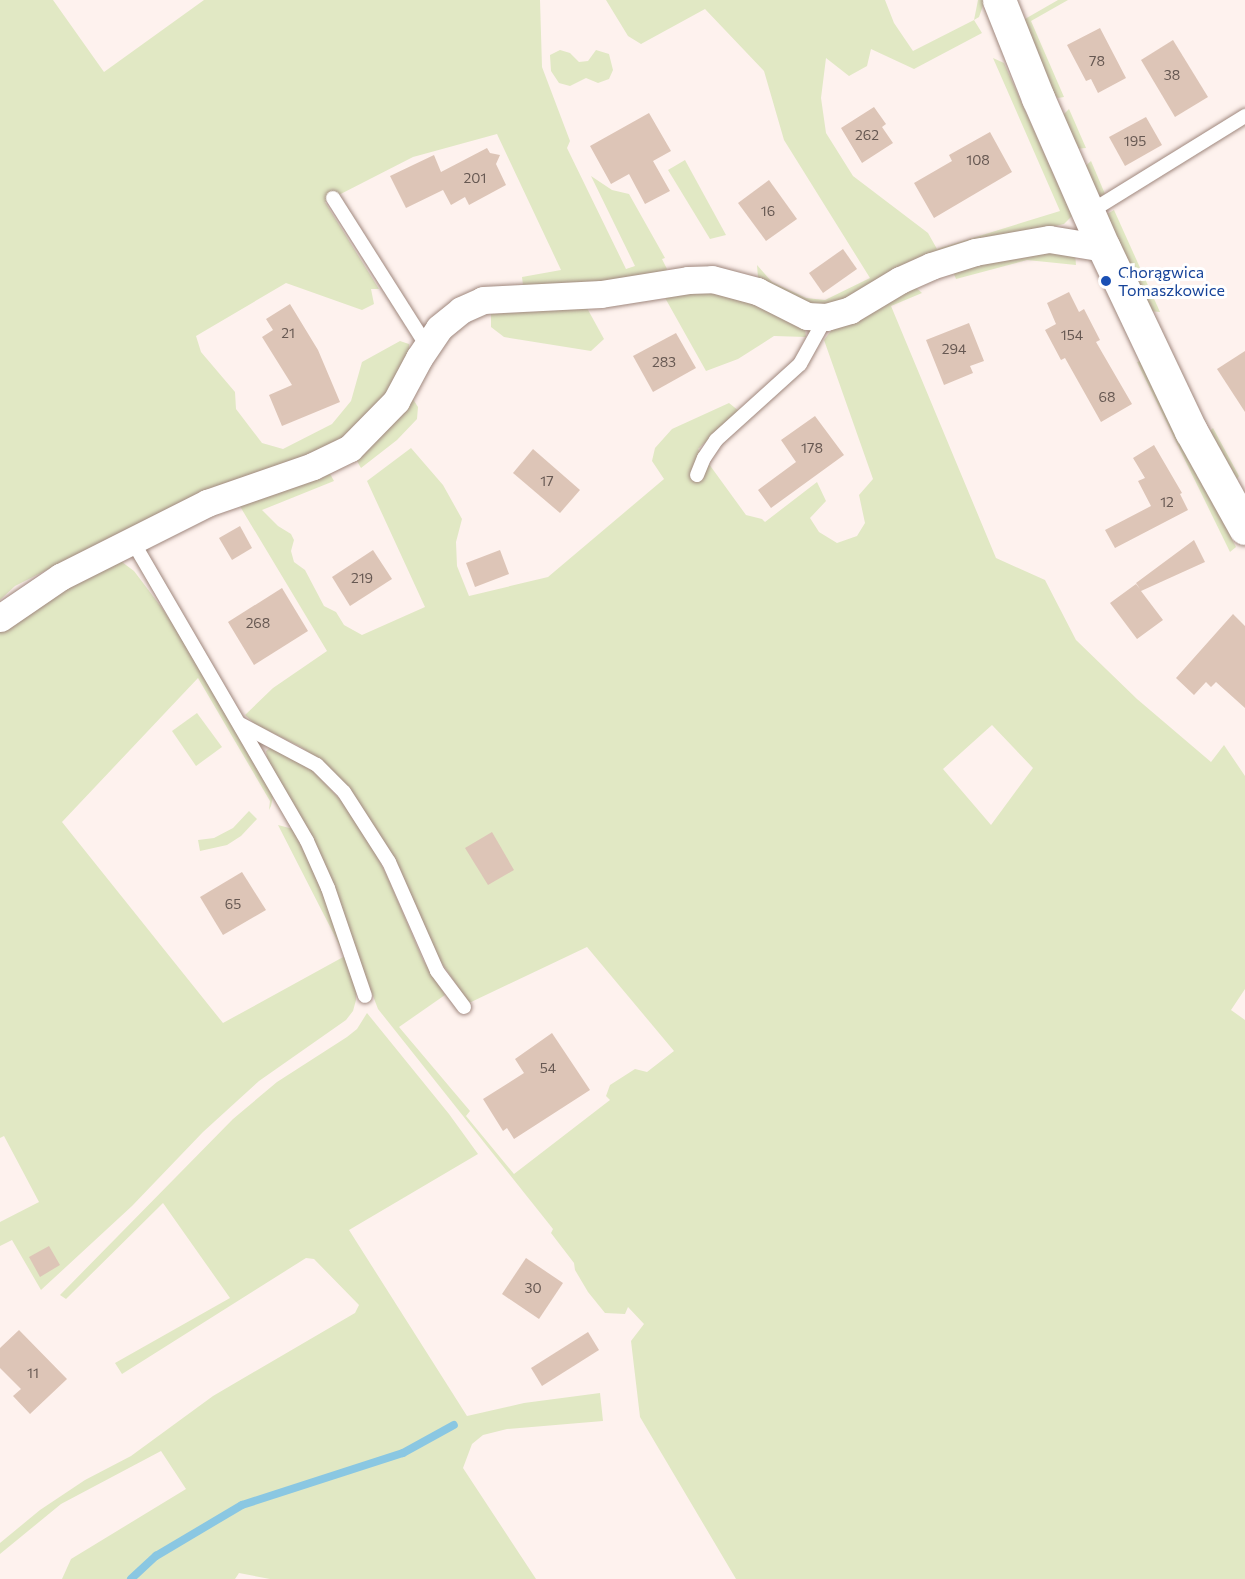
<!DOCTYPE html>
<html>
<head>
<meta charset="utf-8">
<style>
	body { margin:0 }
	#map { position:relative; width:1245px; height:1579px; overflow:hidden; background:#fef2ee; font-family:Commissioner,sans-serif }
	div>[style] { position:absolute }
	.green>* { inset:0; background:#e1e8c4 }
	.stream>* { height:8px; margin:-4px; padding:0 4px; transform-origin:4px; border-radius:4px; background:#8ac7e2 }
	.building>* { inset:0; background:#ddc5b7 }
	.roads { filter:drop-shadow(0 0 2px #9f877d) drop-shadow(0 0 2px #9f877d) }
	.service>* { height:14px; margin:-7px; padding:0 7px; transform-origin:7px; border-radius:7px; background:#fff }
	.minor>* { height:27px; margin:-13.5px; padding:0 13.5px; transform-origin:13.5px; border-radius:13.5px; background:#fff }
	.tertiary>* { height:33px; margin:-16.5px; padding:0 16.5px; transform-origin:16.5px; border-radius:16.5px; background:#fff }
	.dots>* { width:16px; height:16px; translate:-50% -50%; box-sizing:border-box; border:3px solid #fff; border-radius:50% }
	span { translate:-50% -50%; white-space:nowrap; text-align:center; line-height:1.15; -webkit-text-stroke:6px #fff; paint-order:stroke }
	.number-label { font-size:14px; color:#665852 }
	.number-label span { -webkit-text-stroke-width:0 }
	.transit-label { font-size:16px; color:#164399 }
	.left { translate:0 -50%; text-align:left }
</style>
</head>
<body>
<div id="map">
	<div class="green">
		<i style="clip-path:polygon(0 0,53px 0,104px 72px,204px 0,540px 0,542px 67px,570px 141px,567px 148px,626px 269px,635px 266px,591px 176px,612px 190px,629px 194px,665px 258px,662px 259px,667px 269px,664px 274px,605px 285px,523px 285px,522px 277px,561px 270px,497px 134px,413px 157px,325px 202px,379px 289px,371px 289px,374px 304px,362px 310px,286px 283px,196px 336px,201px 352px,235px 392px,236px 409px,262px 443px,283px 449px,332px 424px,351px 401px,362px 362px,400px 341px,409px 344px,410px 355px,372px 416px,348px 438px,124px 531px,15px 586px,0 600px)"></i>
		<i style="clip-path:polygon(606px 0,885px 0,894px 23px,913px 51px,974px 20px,978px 0,985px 0,979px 17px,974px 20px,982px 33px,914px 69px,871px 49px,867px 66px,849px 76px,826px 58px,821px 98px,826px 133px,853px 176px,928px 233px,937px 249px,1060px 211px,993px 58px,1004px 63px,1072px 216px,1064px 224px,992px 241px,828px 307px,806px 305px,758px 278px,757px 265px,772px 282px,806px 298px,825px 300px,870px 278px,784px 140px,764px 71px,705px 9px,641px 44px,628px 36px)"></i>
		<i style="clip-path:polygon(1058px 0,1068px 0,1031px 21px,1064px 97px,1058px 98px,1046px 88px,1018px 23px)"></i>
		<i style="clip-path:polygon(560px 50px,570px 53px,579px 62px,588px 61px,596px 50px,609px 54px,613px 70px,609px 79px,598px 83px,586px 78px,570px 86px,559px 83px,551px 71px,550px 55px)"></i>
		<i style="clip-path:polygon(1069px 109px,1086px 148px,1075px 149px,1063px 115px)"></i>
		<i style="clip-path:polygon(685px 160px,726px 235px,710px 239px,668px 170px)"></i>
		<i style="clip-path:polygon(1091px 161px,1105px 194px,1094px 199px,1081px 170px)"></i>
		<i style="clip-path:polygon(1114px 210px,1160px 312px,1148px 311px,1107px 214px)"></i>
		<i style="clip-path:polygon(1039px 249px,1075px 253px,1076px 265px,1027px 260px,956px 279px,951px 267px)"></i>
		<i style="clip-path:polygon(evenodd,913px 285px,922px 293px,891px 306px,996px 558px,1045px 580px,1076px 640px,1137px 699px,1211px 762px,1224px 745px,1245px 776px,1245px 989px,1231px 1010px,1245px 1020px,1245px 1579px,736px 1579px,640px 1417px,631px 1341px,644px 1324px,628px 1307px,625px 1314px,605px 1313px,588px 1292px,575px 1270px,574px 1263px,551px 1233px,553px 1229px,378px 1009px,316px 847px,267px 758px,266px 751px,271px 747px,313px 771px,349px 809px,371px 845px,387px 876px,423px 960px,445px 995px,399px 1027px,470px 1111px,466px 1116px,514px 1174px,610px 1100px,606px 1096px,610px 1085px,635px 1069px,647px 1072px,674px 1051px,587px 947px,469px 1003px,437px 956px,400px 869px,352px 793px,324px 763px,301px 747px,255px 724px,245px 715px,273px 688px,327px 651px,238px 503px,329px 472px,334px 481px,262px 510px,278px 526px,291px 534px,294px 540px,291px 551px,294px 562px,305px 570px,324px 606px,336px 612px,344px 625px,362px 635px,425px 607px,367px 481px,411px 448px,443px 485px,462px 519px,456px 542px,457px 566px,469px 596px,548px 577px,664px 479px,652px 461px,655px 448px,672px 429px,729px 403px,739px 411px,698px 449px,746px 515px,762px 519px,765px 522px,817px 482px,826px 501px,810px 518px,819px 532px,837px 543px,857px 536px,865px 523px,859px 495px,873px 479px,824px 340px,834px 327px,913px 285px,992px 725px,1033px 768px,991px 825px,943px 769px,992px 725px)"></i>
		<i style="clip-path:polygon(704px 287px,804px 321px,806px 337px,774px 336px,738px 359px,706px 371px,664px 296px)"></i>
		<i style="clip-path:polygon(587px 308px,604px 339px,591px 351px,504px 337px,491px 327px,491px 314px)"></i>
		<i style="clip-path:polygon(1141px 361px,1236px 547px,1230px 552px,1137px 362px)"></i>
		<i style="clip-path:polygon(411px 396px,418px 407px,417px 419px,397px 440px,361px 468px,357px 461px,388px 429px)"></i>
		<i style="clip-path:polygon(1213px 428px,1239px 476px,1233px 485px,1206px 435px)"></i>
		<i style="clip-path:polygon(122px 562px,134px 571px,162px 608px,205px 673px,270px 788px,273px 797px,271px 806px,269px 810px,270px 801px,198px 678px,62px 822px,223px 1023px,345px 956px,278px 825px,293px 829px,324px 893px,356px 987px,356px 1000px,353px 1011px,346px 1020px,259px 1081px,203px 1132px,132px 1206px,41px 1290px,12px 1240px,0 1246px,0 1222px,39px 1202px,4px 1136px,0 1138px,0 628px,111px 563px)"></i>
		<i style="clip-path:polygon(197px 713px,222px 747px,196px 766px,172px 731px)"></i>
		<i style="clip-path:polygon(249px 811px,257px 819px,241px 836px,227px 845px,200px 851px,198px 840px,214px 838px,233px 828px)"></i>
		<i style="clip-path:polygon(367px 1013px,449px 1114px,478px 1154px,349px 1230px,467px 1416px,524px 1403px,600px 1393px,603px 1421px,507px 1429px,483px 1435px,472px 1444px,463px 1468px,536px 1579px,270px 1579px,239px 1573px,235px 1579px,62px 1579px,71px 1559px,186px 1489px,161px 1451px,61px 1504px,0 1554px,0 1543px,40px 1510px,85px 1480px,131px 1456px,213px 1396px,355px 1313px,359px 1305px,314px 1259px,306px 1258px,122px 1374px,115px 1363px,230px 1298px,163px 1203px,66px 1299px,60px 1295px,233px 1119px,277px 1082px,347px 1037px,357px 1029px)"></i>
	</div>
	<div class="stream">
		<i style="left:131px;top:1579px;width:34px;rotate:-43deg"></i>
		<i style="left:156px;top:1556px;width:100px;rotate:-30.7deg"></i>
		<i style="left:242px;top:1505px;width:169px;rotate:-17.9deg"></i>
		<i style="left:403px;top:1453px;width:58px;rotate:-28.8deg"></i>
	</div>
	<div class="building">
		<i style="clip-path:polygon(1100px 28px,1126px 78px,1098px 93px,1091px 79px,1086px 81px,1067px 45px)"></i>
		<i style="clip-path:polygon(1173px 40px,1208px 97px,1175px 117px,1141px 60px)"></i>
		<i style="clip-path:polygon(874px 107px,886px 124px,882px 127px,893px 143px,862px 163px,841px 128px)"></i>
		<i style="clip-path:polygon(649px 113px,671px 151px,653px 161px,670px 191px,645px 204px,629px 174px,611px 184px,590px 146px)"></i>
		<i style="clip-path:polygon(1146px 117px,1162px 145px,1125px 166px,1109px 137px)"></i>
		<i style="clip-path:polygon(990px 132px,1012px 172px,934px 218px,914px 183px,952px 161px,949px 155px)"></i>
		<i style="clip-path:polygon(487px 148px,490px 153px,500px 155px,496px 164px,506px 185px,469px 205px,465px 197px,451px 205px,443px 190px,406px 208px,390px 176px,434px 155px,441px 172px)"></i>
		<i style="clip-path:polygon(769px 180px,797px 219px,766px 241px,738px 203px)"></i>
		<i style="clip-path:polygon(843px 249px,857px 269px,823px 293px,809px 273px)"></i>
		<i style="clip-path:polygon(1069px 292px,1079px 312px,1084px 309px,1100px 340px,1096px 342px,1132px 404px,1101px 422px,1065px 358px,1061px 360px,1045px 330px,1056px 324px,1047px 303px)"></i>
		<i style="clip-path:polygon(290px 304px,318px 350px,340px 402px,282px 426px,269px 395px,292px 385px,262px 337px,273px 330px,266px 319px)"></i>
		<i style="clip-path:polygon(969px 323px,984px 361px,970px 366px,973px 373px,944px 385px,926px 340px)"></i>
		<i style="clip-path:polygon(676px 333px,696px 368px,653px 392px,633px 356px)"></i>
		<i style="clip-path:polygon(1245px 351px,1245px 412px,1217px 369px)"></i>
		<i style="clip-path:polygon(815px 416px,844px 455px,771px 508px,758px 490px,796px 462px,781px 440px)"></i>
		<i style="clip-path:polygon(1154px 445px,1182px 493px,1180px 494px,1188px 510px,1115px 548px,1105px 530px,1151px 506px,1138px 481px,1145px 478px,1133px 458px)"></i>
		<i style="clip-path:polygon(533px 449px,580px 490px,560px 513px,513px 473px)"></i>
		<i style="clip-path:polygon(240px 526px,252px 548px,232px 560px,219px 538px)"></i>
		<i style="clip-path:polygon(1194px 540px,1205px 562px,1141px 591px,1163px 620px,1137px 639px,1110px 603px,1136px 584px,1140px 589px,1136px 583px)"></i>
		<i style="clip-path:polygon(373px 550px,392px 579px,350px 606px,332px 577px)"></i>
		<i style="clip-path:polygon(500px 550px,509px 574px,475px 587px,466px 563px)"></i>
		<i style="clip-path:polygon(282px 588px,308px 631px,254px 665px,228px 622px)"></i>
		<i style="clip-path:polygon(1233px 614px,1245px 626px,1245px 708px,1216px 682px,1211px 687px,1206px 682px,1194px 695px,1176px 678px)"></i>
		<i style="clip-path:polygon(492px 832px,514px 870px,488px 885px,465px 848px)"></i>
		<i style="clip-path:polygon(242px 872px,266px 910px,223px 935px,200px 897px)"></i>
		<i style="clip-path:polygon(552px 1033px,590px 1090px,514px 1139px,507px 1128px,503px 1131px,483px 1099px,524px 1073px,515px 1059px)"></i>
		<i style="clip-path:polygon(49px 1246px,60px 1265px,40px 1277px,29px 1257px)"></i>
		<i style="clip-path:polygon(526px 1258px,563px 1283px,539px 1319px,502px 1294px)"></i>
		<i style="clip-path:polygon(19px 1330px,67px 1379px,30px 1414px,13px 1396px,21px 1389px,0 1368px,0 1348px)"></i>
		<i style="clip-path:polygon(588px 1332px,599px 1350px,542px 1386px,531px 1368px)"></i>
	</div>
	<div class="roads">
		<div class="service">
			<i style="left:333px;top:198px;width:175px;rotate:57.6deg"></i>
			<i style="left:1088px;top:213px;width:185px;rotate:-31.7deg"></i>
			<i style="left:697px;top:475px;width:18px;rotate:-68deg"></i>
			<i style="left:704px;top:458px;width:22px;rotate:-56deg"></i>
			<i style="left:716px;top:440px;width:113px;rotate:-42.1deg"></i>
			<i style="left:800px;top:364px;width:54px;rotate:-61deg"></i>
			<i style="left:133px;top:542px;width:346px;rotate:59.8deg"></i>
			<i style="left:307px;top:841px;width:51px;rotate:65.9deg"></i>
			<i style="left:328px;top:888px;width:114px;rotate:71.1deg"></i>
			<i style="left:240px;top:724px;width:87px;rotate:28deg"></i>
			<i style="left:317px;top:765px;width:38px;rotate:45deg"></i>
			<i style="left:344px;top:792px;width:83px;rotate:57.3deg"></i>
			<i style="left:389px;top:862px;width:119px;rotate:66.2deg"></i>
			<i style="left:437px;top:971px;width:45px;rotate:53.1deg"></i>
		</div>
		<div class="minor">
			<i style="left:0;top:618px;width:73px;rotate:-34.3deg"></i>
			<i style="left:60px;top:577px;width:165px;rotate:-26.7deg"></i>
			<i style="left:207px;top:503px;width:112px;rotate:-19.2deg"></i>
			<i style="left:313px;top:466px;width:41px;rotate:-25.9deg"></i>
			<i style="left:350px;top:448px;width:66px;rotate:-45.6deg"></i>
			<i style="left:396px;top:401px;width:49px;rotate:-61.9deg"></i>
			<i style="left:419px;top:358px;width:36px;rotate:-56deg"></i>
			<i style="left:439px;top:328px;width:28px;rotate:-39deg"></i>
			<i style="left:461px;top:310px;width:24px;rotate:-24deg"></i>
			<i style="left:483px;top:300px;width:118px;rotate:-2.9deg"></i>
			<i style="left:601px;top:294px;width:88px;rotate:-9.1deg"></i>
			<i style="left:688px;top:280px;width:24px;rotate:-2deg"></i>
			<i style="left:712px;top:279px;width:47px;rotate:14.9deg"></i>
			<i style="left:757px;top:291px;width:56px;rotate:26.6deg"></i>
			<i style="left:807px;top:316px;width:19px;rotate:3deg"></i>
			<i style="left:826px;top:317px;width:25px;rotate:-16deg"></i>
			<i style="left:850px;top:310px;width:58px;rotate:-31deg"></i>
			<i style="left:900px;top:280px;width:34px;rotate:-24deg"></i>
			<i style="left:931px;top:266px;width:46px;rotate:-17.7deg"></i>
			<i style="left:975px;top:252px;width:75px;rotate:-10deg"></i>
			<i style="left:1049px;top:239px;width:56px;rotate:9.3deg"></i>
		</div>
		<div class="tertiary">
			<i style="left:999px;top:0;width:105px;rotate:68.3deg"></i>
			<i style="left:1038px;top:98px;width:164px;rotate:66.3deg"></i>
			<i style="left:1104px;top:248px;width:203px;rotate:64.6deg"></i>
			<i style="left:1191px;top:431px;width:111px;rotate:60.9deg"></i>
		</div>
	</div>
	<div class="dots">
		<i style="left:1106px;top:281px;background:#1a4fb4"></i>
	</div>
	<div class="number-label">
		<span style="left:1097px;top:61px">78</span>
		<span style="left:1172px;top:75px">38</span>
		<span style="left:867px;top:135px">262</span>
		<span style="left:1135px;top:141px">195</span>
		<span style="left:978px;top:160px">108</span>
		<span style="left:475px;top:178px">201</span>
		<span style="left:768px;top:211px">16</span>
		<span style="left:288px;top:333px">21</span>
		<span style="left:1072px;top:335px">154</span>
		<span style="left:954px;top:349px">294</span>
		<span style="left:664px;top:362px">283</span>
		<span style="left:1107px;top:397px">68</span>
		<span style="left:812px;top:448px">178</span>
		<span style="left:547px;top:481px">17</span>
		<span style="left:1167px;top:502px">12</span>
		<span style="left:362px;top:578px">219</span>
		<span style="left:258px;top:623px">268</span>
		<span style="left:233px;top:904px">65</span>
		<span style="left:548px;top:1068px">54</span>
		<span style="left:533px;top:1288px">30</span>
		<span style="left:33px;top:1373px">11</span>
	</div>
	<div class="transit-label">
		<span class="left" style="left:1118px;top:281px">Chorągwica<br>Tomaszkowice</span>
	</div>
</div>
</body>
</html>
